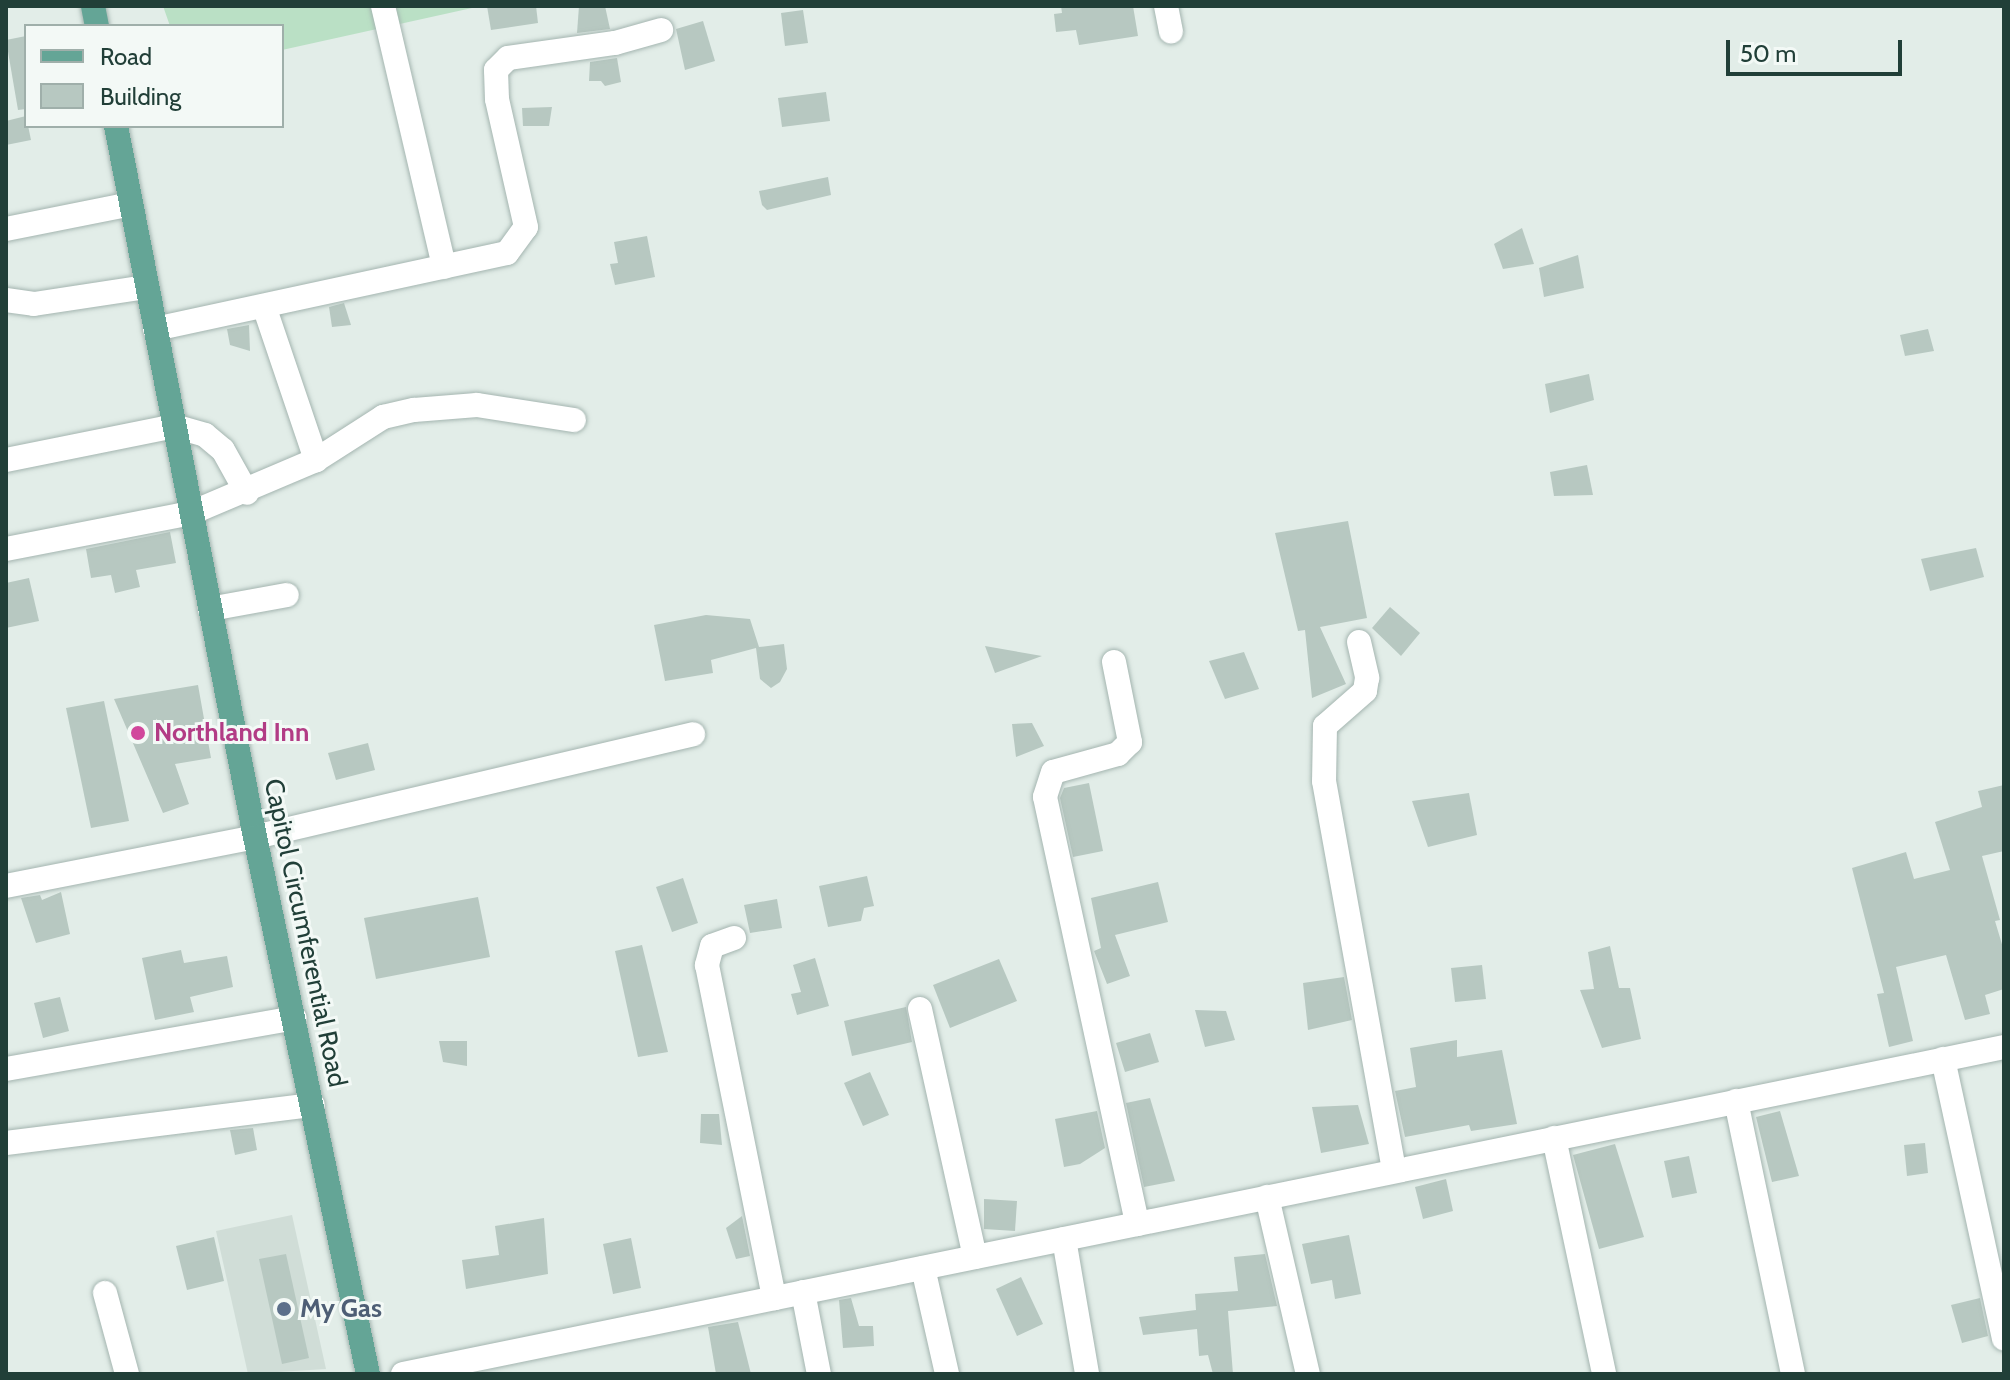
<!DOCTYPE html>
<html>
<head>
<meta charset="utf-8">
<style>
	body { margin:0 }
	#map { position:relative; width:2010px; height:1380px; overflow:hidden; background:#e2ede8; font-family:Cabin,sans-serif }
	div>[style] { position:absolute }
	.built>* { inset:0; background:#d0ddd7 }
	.green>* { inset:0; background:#bae0c5 }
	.building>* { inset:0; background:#b7c8c1 }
	.roads { filter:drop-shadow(0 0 2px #a4b5b0) drop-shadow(0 0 2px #a4b5b0) }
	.minor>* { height:24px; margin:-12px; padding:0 12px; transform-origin:12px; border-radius:12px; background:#fff }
	.major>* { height:24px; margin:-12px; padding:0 12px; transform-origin:12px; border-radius:12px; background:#64a596 }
	.dots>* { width:22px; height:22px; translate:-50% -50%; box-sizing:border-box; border:4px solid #f3f9f6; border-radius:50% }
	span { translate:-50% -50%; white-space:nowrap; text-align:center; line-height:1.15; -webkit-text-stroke:6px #f3f9f6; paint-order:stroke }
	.hotel-label { font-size:26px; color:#b23c85; font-weight:700 }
	.left { translate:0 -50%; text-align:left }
	.street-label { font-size:26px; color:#213f38 }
	.service-label { font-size:26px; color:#4e5e75; font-weight:700 }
	.frame { position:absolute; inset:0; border:8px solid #213f38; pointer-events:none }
	.legend { position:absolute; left:24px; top:24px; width:260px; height:104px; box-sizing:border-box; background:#f3f9f6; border:2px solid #9fafaa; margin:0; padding:10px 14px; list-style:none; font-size:24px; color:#213f38 }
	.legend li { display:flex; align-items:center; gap:16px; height:40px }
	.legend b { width:40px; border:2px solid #9fafaa }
	.scale { position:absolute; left:1726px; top:40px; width:176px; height:36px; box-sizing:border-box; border:4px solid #213f38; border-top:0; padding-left:10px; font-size:24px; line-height:28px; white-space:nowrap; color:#213f38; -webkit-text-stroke:6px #f3f9f6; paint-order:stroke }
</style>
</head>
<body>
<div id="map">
	<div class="built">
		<i style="clip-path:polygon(292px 1215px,326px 1369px,248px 1374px,216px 1231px)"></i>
	</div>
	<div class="green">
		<i style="clip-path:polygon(163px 6px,481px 6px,282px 50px,282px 26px,170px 26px)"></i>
	</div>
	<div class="building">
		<i style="clip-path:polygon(487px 6px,536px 6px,538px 23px,491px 30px)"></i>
		<i style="clip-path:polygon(579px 6px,605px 6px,610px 29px,577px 33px)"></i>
		<i style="clip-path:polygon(1061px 6px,1133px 6px,1138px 36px,1079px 45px,1076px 30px,1056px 32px,1054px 14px,1062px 13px)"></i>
		<i style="clip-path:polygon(803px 10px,808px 43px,785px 46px,781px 13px)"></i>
		<i style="clip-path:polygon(703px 21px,715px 61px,685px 70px,676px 29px)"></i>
		<i style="clip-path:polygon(26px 36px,26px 109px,18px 110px,6px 40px)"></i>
		<i style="clip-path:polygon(617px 58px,621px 82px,605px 86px,601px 81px,589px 81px,590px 62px)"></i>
		<i style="clip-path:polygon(826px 92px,830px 121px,782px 127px,778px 98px)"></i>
		<i style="clip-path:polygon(552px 107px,549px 126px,523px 126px,522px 108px)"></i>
		<i style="clip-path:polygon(26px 116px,31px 140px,6px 145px,6px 121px)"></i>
		<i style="clip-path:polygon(828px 177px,831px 195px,767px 210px,762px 205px,759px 191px)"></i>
		<i style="clip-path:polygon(1522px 228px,1534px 264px,1503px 269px,1494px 244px)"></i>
		<i style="clip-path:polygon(647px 236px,655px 277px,615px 285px,610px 264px,618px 263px,614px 242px)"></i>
		<i style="clip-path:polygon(1578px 255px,1584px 288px,1544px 297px,1539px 268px)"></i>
		<i style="clip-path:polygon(344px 303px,351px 325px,332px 327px,329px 307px)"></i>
		<i style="clip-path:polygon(249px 325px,250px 351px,230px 345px,227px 329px)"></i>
		<i style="clip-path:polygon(1928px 329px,1934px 351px,1905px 356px,1900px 335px)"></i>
		<i style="clip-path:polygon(1589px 374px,1594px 400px,1550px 413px,1545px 384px)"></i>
		<i style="clip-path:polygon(1587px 465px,1593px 495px,1554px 496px,1550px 472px)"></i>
		<i style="clip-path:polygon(1348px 521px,1367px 618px,1320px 627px,1346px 684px,1312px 698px,1305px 630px,1298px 631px,1275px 533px)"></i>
		<i style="clip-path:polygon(170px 532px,176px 563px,136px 570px,140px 587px,115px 593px,111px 575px,91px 578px,86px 549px)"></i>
		<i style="clip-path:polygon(1976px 548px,1984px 577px,1930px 591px,1921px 559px)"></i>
		<i style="clip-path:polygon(29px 578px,39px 621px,6px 628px,6px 583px)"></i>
		<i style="clip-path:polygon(1390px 607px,1420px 633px,1401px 656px,1372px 628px)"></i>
		<i style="clip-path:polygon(706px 615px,750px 619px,759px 647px,784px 644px,787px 669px,780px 682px,771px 688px,760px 679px,756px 648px,711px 660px,713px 673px,665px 681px,654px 625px)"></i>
		<i style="clip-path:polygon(985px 646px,1042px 656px,995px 673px)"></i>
		<i style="clip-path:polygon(1244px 652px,1259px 689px,1225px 699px,1209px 661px)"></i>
		<i style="clip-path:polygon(198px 685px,211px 758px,175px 764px,189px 804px,163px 813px,114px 699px)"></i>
		<i style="clip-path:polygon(104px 701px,129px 821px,91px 828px,66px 708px)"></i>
		<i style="clip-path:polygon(1032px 723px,1044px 746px,1016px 757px,1012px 724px)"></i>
		<i style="clip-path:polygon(368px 743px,375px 770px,336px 780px,328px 753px)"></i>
		<i style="clip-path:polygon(1089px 783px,1103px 851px,1073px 857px,1060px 798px,1064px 788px)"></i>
		<i style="clip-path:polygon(2004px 785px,2004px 851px,1982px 856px,2000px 920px,1995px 921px,2004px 951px,2004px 989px,1985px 995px,1990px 1014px,1965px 1020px,1946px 955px,1896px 967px,1913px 1041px,1889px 1047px,1877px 994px,1884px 993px,1852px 868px,1906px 852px,1914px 879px,1950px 870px,1935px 822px,1982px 807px,1978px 791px)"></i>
		<i style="clip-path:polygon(1469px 793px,1477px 835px,1428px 847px,1412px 801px)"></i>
		<i style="clip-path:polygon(867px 876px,874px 906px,864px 908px,861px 921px,828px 927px,819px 886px)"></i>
		<i style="clip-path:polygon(683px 878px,698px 923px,672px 932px,656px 887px)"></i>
		<i style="clip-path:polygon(1158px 882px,1168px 922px,1115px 935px,1130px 976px,1107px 984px,1094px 951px,1101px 948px,1091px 898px)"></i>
		<i style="clip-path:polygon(61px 892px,70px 934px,36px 943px,21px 898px,40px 895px,42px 900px)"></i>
		<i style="clip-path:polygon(478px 897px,490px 957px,376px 979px,364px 918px)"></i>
		<i style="clip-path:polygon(777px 899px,782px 928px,750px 933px,744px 905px)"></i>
		<i style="clip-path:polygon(642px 945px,668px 1052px,638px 1057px,615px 951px)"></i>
		<i style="clip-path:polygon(1610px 946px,1619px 988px,1630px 988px,1641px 1039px,1602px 1048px,1580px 990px,1594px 989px,1588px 952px)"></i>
		<i style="clip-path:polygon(181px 950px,184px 963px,227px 956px,233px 987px,190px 997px,194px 1012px,155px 1020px,142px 958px)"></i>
		<i style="clip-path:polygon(815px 958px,829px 1006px,797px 1015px,791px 994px,801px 992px,793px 965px)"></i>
		<i style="clip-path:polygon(999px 959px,1017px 1001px,950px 1028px,933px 985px)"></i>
		<i style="clip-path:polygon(1482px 965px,1486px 999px,1455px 1002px,1451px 968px)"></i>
		<i style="clip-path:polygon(1344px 977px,1352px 1020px,1308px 1030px,1303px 983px)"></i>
		<i style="clip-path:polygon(60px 997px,69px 1031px,43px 1038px,34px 1003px)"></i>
		<i style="clip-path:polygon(906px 1007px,912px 1042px,852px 1056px,844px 1021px)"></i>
		<i style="clip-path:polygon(1195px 1010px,1226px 1011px,1235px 1040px,1205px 1047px)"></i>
		<i style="clip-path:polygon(1150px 1033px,1159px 1062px,1125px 1072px,1116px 1043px)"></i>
		<i style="clip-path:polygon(1457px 1040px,1457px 1057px,1502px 1050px,1517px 1124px,1471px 1131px,1469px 1125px,1405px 1137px,1395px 1091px,1416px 1087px,1410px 1048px)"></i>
		<i style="clip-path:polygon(439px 1041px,467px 1041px,467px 1066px,443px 1062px)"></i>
		<i style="clip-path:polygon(870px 1072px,889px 1115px,863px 1126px,844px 1083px)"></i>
		<i style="clip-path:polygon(1150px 1098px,1175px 1181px,1144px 1187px,1126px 1103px)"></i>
		<i style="clip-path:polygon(1358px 1105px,1369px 1144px,1321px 1153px,1312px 1107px)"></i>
		<i style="clip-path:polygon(1097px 1111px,1105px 1148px,1080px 1164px,1064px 1167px,1055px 1119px)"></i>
		<i style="clip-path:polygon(1780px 1111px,1799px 1176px,1772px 1182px,1756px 1117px)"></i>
		<i style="clip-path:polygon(701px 1114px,719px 1114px,722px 1145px,700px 1143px)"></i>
		<i style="clip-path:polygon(253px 1128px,257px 1150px,235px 1155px,230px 1130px)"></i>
		<i style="clip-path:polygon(1925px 1143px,1928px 1173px,1907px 1176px,1904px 1145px)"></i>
		<i style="clip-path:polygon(1615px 1144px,1644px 1237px,1599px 1249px,1573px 1155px)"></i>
		<i style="clip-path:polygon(1689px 1156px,1697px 1193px,1672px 1198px,1664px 1161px)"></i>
		<i style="clip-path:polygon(1446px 1179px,1453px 1211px,1423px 1219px,1415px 1187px)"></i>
		<i style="clip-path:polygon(984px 1199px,1017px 1201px,1015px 1231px,984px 1229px)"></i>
		<i style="clip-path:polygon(742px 1216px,750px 1256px,736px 1259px,726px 1228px)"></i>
		<i style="clip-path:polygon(544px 1218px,548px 1274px,466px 1289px,462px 1260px,499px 1255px,495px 1226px)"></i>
		<i style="clip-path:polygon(1349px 1235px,1361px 1294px,1335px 1299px,1332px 1280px,1311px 1284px,1302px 1244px)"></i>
		<i style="clip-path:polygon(214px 1237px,224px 1281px,187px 1290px,176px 1246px)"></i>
		<i style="clip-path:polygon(631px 1238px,641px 1288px,613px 1294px,603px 1244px)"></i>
		<i style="clip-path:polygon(286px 1254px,309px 1358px,282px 1364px,259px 1259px)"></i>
		<i style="clip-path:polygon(1265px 1254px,1277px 1306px,1228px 1311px,1233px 1374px,1213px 1374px,1208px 1355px,1199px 1356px,1197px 1329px,1143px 1335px,1139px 1317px,1196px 1310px,1195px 1294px,1238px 1291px,1234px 1257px)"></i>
		<i style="clip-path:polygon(1021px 1277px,1043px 1324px,1017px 1336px,996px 1289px)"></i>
		<i style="clip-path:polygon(851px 1298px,859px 1326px,873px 1326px,874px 1346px,843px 1348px,839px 1300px)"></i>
		<i style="clip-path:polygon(1980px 1298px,1988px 1336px,1962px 1343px,1951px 1305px)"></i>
		<i style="clip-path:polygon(738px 1322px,751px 1374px,716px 1374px,708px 1327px)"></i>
	</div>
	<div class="roads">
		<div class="minor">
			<i style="left:383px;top:6px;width:268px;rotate:76.8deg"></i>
			<i style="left:1166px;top:6px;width:26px;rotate:79deg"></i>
			<i style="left:6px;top:229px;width:127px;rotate:-11.3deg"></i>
			<i style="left:6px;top:300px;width:28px;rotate:8deg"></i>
			<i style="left:34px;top:304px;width:114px;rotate:-8.6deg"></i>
			<i style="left:264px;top:306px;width:163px;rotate:71.3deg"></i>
			<i style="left:316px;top:460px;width:80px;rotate:-32.7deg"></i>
			<i style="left:383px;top:417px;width:32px;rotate:-13deg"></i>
			<i style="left:414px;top:410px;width:63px;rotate:-4.5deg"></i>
			<i style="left:477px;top:405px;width:98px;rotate:8.8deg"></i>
			<i style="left:155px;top:329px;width:360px;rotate:-12.2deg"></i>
			<i style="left:507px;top:253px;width:32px;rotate:-54deg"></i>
			<i style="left:526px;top:227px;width:131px;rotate:-102.8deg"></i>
			<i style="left:497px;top:99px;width:29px;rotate:-92deg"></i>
			<i style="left:496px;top:70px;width:17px;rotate:-45deg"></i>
			<i style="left:508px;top:58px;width:108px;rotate:-8deg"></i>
			<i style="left:615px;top:43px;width:48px;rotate:-15.8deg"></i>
			<i style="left:6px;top:460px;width:171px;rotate:-11.4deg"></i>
			<i style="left:174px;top:426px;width:32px;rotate:16deg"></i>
			<i style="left:205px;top:435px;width:23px;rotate:40deg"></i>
			<i style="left:223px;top:450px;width:49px;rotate:60.8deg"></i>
			<i style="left:6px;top:549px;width:188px;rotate:-11deg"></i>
			<i style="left:191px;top:513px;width:136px;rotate:-23deg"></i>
			<i style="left:210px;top:609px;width:78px;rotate:-10.3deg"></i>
			<i style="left:1359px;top:642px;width:37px;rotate:77deg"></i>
			<i style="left:1367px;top:678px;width:13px;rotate:99deg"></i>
			<i style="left:1365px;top:691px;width:53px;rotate:138.8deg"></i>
			<i style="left:1325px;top:726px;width:55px;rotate:91deg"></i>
			<i style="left:1324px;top:781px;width:396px;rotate:79.8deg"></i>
			<i style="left:1114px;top:662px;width:82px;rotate:78.7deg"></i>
			<i style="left:1130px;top:742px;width:17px;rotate:135deg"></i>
			<i style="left:1118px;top:754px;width:67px;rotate:164.5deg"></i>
			<i style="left:1053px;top:772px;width:26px;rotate:108deg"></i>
			<i style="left:1045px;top:797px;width:437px;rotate:77.8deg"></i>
			<i style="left:6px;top:886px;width:254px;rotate:-11.1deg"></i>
			<i style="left:255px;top:837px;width:450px;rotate:-13.2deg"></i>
			<i style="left:734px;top:938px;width:23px;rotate:160deg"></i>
			<i style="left:712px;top:946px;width:20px;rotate:105deg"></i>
			<i style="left:707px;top:965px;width:340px;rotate:78.6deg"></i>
			<i style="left:920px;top:1009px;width:254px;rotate:77.5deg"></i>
			<i style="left:1943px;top:1059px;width:286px;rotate:77.7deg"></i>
			<i style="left:6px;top:1069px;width:293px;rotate:-10deg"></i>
			<i style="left:1736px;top:1101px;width:279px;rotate:78.2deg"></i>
			<i style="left:1554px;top:1138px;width:241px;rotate:78deg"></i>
			<i style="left:6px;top:1143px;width:309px;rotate:-7.1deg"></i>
			<i style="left:1267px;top:1197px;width:182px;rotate:77deg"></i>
			<i style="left:1064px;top:1239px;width:137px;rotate:80.3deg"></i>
			<i style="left:923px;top:1268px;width:109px;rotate:77.2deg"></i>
			<i style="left:803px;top:1292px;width:84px;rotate:79deg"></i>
			<i style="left:105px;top:1293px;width:84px;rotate:74.8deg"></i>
			<i style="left:403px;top:1374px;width:1634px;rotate:-11.54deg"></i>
		</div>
		<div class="major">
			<i style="left:93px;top:6px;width:20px;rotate:79deg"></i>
			<i style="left:116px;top:126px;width:724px;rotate:78.94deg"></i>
			<i style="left:255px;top:837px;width:549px;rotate:78.12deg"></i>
		</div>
	</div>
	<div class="dots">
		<i style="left:138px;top:733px;background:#d1479c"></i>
		<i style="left:284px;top:1309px;background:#5c6f8a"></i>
	</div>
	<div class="hotel-label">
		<span class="left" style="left:154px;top:733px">Northland Inn</span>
	</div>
	<div class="street-label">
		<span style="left:305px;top:933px;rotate:78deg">Capitol Circumferential Road</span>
	</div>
	<div class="service-label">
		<span class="left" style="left:300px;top:1309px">My Gas</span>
	</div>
	<div class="frame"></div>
	<ul class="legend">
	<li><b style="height:10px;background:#64a596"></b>Road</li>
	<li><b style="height:22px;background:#b7c8c1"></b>Building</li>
	</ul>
	<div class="scale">50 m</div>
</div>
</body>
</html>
